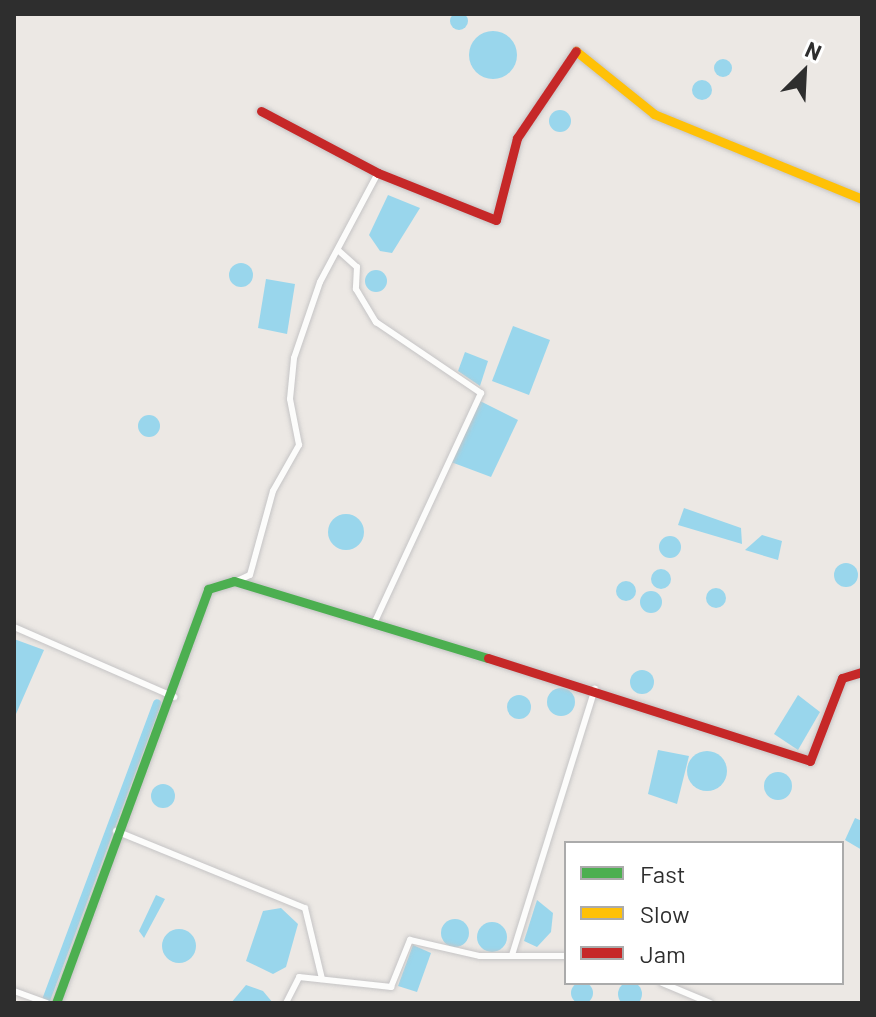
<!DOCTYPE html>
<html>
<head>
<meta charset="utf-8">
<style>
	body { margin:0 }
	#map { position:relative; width:876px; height:1017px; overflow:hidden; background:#ece8e4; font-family:Barlow,sans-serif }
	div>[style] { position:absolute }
	.water>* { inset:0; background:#99d6ec }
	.round { border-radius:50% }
	.canal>* { height:8px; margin:-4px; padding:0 4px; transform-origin:4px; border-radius:4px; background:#99d6ec }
	.roads { filter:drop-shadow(0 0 2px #c5c4c5) drop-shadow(0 0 2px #c5c4c5) }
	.street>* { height:6px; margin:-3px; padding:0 3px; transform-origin:3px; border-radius:3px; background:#fcfcfb }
	.fast>* { height:9px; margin:-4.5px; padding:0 4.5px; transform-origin:4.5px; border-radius:4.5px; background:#4caf50 }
	.slow>* { height:9px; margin:-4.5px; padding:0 4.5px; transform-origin:4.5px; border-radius:4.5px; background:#ffc107 }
	.jam>* { height:9px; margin:-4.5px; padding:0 4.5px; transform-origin:4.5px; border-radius:4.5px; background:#c62828 }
	span { translate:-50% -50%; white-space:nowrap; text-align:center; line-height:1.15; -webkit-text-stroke:6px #fff; paint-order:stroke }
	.frame { position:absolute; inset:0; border:16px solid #2e2e2e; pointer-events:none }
	.legend { position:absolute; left:564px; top:841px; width:280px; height:144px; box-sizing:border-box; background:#fff; border:2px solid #ababab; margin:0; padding:10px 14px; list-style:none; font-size:24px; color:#2e2e2e }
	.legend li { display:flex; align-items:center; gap:16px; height:40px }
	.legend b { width:40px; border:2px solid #ababab }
	.north { position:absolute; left:764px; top:32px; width:80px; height:80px; -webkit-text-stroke:6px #fff; paint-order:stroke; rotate:24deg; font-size:22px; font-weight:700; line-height:32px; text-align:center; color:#2e2e2e }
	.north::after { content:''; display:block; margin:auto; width:28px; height:36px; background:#2e2e2e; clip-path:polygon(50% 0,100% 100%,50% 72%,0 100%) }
</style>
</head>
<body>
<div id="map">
	<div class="water">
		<i class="round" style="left:450px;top:12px;width:18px;height:18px"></i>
		<i class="round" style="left:469px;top:31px;width:48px;height:48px"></i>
		<i class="round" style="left:714px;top:59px;width:18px;height:18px"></i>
		<i class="round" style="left:692px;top:80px;width:20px;height:20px"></i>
		<i class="round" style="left:549px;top:110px;width:22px;height:22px"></i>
		<i style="clip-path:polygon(388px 195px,420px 208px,392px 253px,380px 251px,369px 235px)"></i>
		<i class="round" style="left:229px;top:263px;width:24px;height:24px"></i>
		<i class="round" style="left:365px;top:270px;width:22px;height:22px"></i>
		<i style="clip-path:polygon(266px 279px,295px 284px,287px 334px,258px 328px)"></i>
		<i style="clip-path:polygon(513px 326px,550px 340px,529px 395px,492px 381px)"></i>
		<i style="clip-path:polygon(465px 352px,488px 361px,480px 386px,458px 371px)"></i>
		<i style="clip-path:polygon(480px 401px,518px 420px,491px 477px,451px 462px)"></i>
		<i class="round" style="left:138px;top:415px;width:22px;height:22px"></i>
		<i style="clip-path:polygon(684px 508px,741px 528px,742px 544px,678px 525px)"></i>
		<i class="round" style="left:328px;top:514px;width:36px;height:36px"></i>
		<i style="clip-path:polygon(762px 535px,782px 541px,778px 560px,745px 550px)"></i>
		<i class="round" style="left:659px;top:536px;width:22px;height:22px"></i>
		<i class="round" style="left:834px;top:563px;width:24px;height:24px"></i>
		<i class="round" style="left:651px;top:569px;width:20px;height:20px"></i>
		<i class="round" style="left:616px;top:581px;width:20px;height:20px"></i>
		<i class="round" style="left:706px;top:588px;width:20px;height:20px"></i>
		<i class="round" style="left:640px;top:591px;width:22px;height:22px"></i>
		<i style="clip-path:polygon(14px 639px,44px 650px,16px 714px,14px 713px)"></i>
		<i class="round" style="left:630px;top:670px;width:24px;height:24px"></i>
		<i class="round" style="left:547px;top:688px;width:28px;height:28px"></i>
		<i class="round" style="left:507px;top:695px;width:24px;height:24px"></i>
		<i style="clip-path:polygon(798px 695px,820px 712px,798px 750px,774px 734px)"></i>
		<i style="clip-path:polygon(658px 750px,689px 756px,677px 804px,648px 794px)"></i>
		<i class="round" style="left:687px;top:751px;width:40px;height:40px"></i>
		<i class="round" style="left:764px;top:772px;width:28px;height:28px"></i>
		<i class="round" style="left:151px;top:784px;width:24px;height:24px"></i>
		<i style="clip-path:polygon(855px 818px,862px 821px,862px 850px,845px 840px)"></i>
		<i style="clip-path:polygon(156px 895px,165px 899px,144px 938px,139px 931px)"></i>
		<i style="clip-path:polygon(537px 900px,553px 913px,551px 932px,537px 947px,524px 941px)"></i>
		<i style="clip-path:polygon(281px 908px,298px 924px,286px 967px,273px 974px,246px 961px,263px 911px)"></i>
		<i class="round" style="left:441px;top:919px;width:28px;height:28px"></i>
		<i class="round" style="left:477px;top:922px;width:30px;height:30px"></i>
		<i class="round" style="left:162px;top:929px;width:34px;height:34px"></i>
		<i style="clip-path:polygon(413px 945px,431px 953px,417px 992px,398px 986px)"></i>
		<i class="round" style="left:618px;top:982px;width:24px;height:24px"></i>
		<i class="round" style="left:571px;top:982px;width:22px;height:22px"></i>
		<i style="clip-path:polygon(246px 985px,263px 991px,273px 1003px,231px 1003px)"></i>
	</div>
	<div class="canal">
		<i style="left:45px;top:1003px;width:320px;rotate:-69.5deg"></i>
	</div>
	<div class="roads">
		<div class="street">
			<i style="left:339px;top:251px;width:24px;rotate:42deg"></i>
			<i style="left:357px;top:267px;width:22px;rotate:93deg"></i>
			<i style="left:356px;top:289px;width:39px;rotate:59deg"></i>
			<i style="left:376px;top:322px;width:127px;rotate:34.1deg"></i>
			<i style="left:481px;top:393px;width:254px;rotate:114.9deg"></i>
			<i style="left:237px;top:581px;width:14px;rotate:-25deg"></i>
			<i style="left:250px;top:575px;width:87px;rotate:-74.7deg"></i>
			<i style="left:273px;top:491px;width:53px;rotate:-60.5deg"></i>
			<i style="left:299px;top:445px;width:47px;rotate:-101.1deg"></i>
			<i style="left:290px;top:399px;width:41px;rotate:-84.4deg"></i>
			<i style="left:294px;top:358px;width:80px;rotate:-71.1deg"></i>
			<i style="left:320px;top:282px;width:123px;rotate:-62deg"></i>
			<i style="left:14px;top:627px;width:175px;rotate:23.6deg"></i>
			<i style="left:116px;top:831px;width:204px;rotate:22.2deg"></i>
			<i style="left:305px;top:908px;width:73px;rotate:76.5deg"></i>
			<i style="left:512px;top:955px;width:279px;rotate:-72.7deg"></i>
			<i style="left:662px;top:983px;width:52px;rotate:22.6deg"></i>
			<i style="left:14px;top:991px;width:35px;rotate:20deg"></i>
			<i style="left:286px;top:1003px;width:29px;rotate:-63deg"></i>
			<i style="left:299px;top:977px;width:93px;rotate:6.2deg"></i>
			<i style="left:391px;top:987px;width:51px;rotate:-68deg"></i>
			<i style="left:410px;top:940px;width:72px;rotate:12.9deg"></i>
			<i style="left:480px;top:956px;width:86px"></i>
		</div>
		<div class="fast">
			<i style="left:56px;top:1003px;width:441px;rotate:-69.8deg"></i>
			<i style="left:208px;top:589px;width:27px;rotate:-17deg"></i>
			<i style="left:234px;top:581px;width:265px;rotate:16.9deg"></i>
		</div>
		<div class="slow">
			<i style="left:576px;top:51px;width:100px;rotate:38.9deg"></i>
			<i style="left:654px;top:114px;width:225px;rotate:22.2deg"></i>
		</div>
		<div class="jam">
			<i style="left:261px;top:111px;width:132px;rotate:27.9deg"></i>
			<i style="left:378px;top:173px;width:127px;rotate:21.7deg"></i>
			<i style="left:496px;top:220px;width:85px;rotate:-75.6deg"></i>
			<i style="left:517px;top:138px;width:105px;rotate:-55.9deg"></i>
			<i style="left:488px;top:658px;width:338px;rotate:17.7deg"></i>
			<i style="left:810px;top:761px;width:89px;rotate:-68.9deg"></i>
			<i style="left:842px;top:678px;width:21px;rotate:-17deg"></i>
		</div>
	</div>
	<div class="frame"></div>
	<ul class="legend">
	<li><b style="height:10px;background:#4caf50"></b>Fast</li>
	<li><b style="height:10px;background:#ffc107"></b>Slow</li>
	<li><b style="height:10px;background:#c62828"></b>Jam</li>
	</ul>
	<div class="north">N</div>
</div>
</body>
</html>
